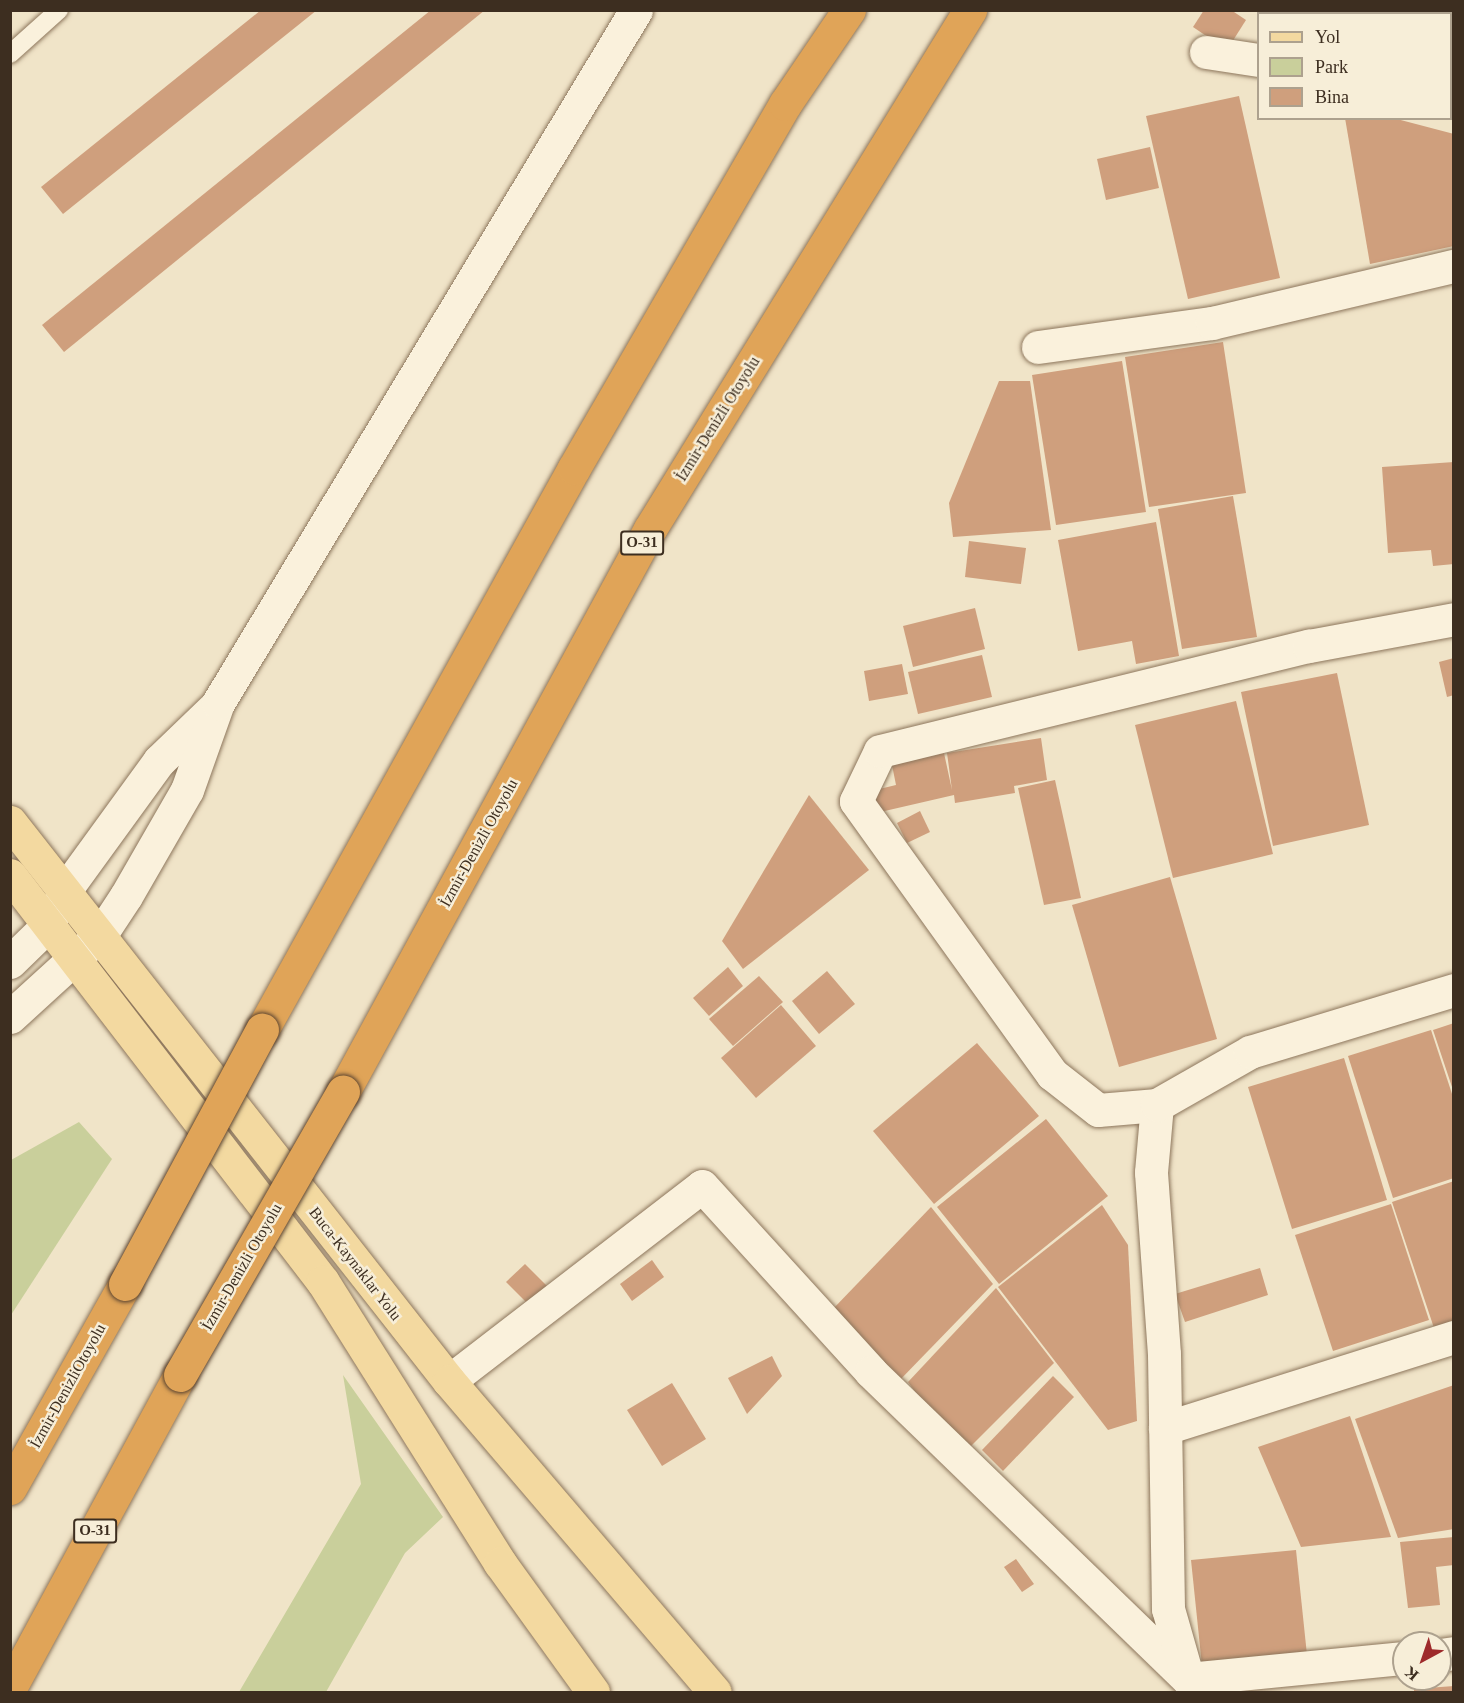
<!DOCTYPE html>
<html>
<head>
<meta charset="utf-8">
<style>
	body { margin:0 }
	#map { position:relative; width:1464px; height:1703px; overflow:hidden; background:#f0e4c8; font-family:"Times New Roman",serif }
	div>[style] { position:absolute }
	.green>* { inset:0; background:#c9cf9b }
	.building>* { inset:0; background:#cf9f7d }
	.roads { filter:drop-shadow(0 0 2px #8d765c) drop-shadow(0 0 2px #8d765c) }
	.service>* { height:18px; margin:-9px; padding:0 9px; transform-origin:9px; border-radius:9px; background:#faf1dc }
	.minor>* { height:33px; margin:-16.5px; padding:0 16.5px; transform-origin:16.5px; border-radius:16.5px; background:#faf1dc }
	.tertiary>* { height:33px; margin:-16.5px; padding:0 16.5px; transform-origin:16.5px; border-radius:16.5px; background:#faf1dc }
	.primary>* { height:33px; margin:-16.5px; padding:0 16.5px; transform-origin:16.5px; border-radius:16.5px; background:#f3d9a0 }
	.motorway>* { height:33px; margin:-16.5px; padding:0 16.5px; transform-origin:16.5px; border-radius:16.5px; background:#e0a458 }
	.bridges { filter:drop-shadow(0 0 2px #5b4430) drop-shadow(0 0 2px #5b4430) }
	.motorway-bridge>* { height:33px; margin:-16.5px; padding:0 16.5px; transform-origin:16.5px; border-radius:16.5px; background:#e0a458 }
	span { translate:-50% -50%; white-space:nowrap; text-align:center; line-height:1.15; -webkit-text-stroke:5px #f7eed8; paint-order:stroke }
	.shield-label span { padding:2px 4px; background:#f7eed8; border:2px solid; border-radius:4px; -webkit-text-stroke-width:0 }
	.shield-label { font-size:15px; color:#3d2e20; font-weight:700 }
	.street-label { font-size:16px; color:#3d2e20 }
	.frame { position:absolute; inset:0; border:12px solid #3d2e20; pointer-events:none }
	.legend { position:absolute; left:1257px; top:12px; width:195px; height:108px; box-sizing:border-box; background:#f7eed8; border:2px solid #ada18e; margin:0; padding:8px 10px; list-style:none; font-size:18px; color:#3d2e20 }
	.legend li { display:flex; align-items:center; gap:12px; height:30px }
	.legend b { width:30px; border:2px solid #ada18e }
	.north { position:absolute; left:1392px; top:1631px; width:60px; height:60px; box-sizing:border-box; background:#f7eed8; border:2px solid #ada18e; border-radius:50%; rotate:220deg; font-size:16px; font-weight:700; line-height:24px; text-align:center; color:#3d2e20 }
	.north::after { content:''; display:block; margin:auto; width:21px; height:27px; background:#9e2a2b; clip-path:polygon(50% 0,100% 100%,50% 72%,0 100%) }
</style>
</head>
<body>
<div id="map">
	<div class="green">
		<i style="clip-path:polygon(1293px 11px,1453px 11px,1453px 66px,1450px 14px)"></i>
		<i style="clip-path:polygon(79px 1122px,112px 1159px,11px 1315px,11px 1160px)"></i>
		<i style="clip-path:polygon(343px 1375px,443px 1517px,405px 1553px,326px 1692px,239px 1692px,361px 1484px)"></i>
	</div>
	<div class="building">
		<i style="clip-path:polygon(261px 10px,317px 10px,63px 214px,41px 187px)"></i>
		<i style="clip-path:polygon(431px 10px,485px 10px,64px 352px,42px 325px)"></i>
		<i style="clip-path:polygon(1204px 10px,1231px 10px,1246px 20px,1227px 50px,1193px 27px)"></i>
		<i style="clip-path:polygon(1239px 96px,1280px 278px,1188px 299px,1146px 116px)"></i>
		<i style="clip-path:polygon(1345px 118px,1393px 118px,1454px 134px,1454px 246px,1370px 264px)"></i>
		<i style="clip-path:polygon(1150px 147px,1159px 188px,1106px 200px,1097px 159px)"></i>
		<i style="clip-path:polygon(1223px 342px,1246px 493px,1149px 507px,1125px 357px)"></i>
		<i style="clip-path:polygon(1122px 361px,1146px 512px,1056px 525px,1032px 375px)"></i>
		<i style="clip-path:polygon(999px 381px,1030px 381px,1051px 530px,953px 537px,949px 503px)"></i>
		<i style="clip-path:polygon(1454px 462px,1454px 564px,1433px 566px,1431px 550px,1388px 553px,1382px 467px)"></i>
		<i style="clip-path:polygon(1233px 496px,1257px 637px,1182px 649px,1158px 509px)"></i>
		<i style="clip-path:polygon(1156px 522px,1179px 656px,1136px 664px,1132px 641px,1078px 651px,1058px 540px)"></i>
		<i style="clip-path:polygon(969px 541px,1026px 548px,1021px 584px,965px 577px)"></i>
		<i style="clip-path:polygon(975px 608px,985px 649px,913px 667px,903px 626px)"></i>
		<i style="clip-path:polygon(982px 655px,992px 697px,918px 714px,908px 672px)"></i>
		<i style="clip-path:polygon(1454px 658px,1454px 695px,1447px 697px,1439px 662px)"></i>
		<i style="clip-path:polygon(902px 664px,908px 694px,869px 701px,864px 671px)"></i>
		<i style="clip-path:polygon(1337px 673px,1369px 825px,1273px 846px,1241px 692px)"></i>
		<i style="clip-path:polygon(1236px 701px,1273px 854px,1173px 878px,1135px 725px)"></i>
		<i style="clip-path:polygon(1041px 738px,1047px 780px,1014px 786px,1015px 793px,955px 803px,954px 795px,876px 813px,871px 791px,896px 785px,892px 765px,944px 753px,952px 790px,947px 753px)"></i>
		<i style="clip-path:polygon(1055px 780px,1081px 898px,1044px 905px,1018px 788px)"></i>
		<i style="clip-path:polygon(809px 795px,869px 870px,743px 969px,722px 941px)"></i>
		<i style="clip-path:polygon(920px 811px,930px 832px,907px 843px,897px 823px)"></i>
		<i style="clip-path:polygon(1170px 877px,1217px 1039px,1119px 1067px,1072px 905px)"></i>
		<i style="clip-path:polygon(728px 967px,743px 986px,709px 1016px,693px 998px)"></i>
		<i style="clip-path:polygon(827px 971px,855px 1004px,819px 1034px,792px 1001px)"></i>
		<i style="clip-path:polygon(759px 976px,783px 1002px,733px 1046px,709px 1019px)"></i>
		<i style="clip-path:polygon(781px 1005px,816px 1046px,756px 1098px,721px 1058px)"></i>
		<i style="clip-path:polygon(1454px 1023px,1454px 1090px,1453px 1090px,1433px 1030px)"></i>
		<i style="clip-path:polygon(1431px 1030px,1454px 1100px,1454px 1178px,1393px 1198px,1348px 1056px)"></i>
		<i style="clip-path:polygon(977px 1043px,1039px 1116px,934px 1204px,873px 1131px)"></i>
		<i style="clip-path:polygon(1344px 1058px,1387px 1200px,1292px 1229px,1248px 1087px)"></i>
		<i style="clip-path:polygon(1046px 1119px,1108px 1196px,999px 1284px,937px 1207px)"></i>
		<i style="clip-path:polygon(1454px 1181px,1454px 1325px,1435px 1331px,1392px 1202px)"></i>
		<i style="clip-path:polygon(1391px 1204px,1429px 1320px,1333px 1351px,1295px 1235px)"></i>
		<i style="clip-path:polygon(1102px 1205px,1128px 1245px,1137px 1421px,1108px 1430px,998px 1287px)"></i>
		<i style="clip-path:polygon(931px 1207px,993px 1284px,897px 1383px,832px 1310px)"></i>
		<i style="clip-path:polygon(652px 1260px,664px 1277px,632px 1301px,620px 1284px)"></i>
		<i style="clip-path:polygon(525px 1264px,549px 1288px,530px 1306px,506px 1282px)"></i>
		<i style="clip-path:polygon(1260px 1268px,1268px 1295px,1185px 1322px,1175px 1294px)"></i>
		<i style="clip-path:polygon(996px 1288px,1054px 1363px,961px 1456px,908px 1382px)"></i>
		<i style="clip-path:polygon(772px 1356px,782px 1376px,747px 1414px,728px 1378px)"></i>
		<i style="clip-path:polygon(1053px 1376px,1074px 1397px,1003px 1471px,982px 1450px)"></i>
		<i style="clip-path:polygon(672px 1383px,706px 1439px,662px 1466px,627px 1410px)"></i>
		<i style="clip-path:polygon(1454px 1385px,1454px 1529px,1398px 1538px,1355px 1419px)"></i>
		<i style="clip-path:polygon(1350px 1416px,1391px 1537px,1301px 1547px,1258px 1447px)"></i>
		<i style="clip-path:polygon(1454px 1537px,1454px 1565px,1436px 1567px,1440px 1605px,1408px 1608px,1400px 1542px)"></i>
		<i style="clip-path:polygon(1296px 1550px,1307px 1655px,1202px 1666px,1191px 1560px)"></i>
		<i style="clip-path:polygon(1016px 1559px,1034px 1584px,1022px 1592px,1004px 1567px)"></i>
		<i style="clip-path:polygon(1454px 1686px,1454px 1692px,1414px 1692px,1414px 1689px)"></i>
	</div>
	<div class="roads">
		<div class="service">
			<i style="left:10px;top:54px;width:66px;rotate:-41.9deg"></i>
		</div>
		<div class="minor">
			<i style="left:1206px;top:52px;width:53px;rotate:8.7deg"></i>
			<i style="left:1450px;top:88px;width:4px;rotate:14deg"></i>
			<i style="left:1038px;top:347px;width:176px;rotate:-7.9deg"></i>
			<i style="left:1212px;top:323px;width:249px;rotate:-13.3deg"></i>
			<i style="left:1157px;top:1105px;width:59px;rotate:175.2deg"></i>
			<i style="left:1098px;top:1110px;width:58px;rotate:-142deg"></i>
			<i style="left:1052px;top:1074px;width:336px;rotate:-125.7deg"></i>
			<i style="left:856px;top:801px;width:55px;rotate:-64.4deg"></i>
			<i style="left:880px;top:751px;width:442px;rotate:-13.8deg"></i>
			<i style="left:1309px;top:646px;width:147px;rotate:-10.5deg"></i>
			<i style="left:449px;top:1381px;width:319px;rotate:-37.6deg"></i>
			<i style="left:702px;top:1186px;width:251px;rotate:47.7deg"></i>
			<i style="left:871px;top:1372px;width:441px;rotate:44.1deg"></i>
			<i style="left:1188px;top:1679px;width:217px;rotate:-5.6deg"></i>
			<i style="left:1165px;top:1428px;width:303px;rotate:-17.5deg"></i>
			<i style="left:1440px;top:1655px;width:14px;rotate:-8deg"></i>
			<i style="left:1188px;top:1679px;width:73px;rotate:-105.9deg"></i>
			<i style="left:1168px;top:1609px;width:255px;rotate:-90.9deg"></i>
			<i style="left:1164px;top:1354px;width:182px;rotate:-94.1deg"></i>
			<i style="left:1151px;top:1172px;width:67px;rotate:-84.9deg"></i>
			<i style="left:1157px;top:1105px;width:107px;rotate:-29.7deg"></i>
			<i style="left:1250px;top:1052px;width:213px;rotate:-16.9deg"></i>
		</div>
		<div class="tertiary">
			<i style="left:10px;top:962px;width:52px;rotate:-44.2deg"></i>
			<i style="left:47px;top:926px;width:42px;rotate:-62.8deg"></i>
			<i style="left:66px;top:889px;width:158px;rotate:-54deg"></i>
			<i style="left:159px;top:761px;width:75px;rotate:-43.9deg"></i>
			<i style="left:10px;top:1017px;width:123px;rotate:-42.4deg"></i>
			<i style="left:101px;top:934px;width:45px;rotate:-56.7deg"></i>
			<i style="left:126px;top:896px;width:122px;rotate:-60.1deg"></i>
			<i style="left:187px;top:790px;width:92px;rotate:-70.4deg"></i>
			<i style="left:218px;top:703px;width:809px;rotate:-58.9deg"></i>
		</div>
		<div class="primary">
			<i style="left:10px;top:822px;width:711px;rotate:51.86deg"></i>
			<i style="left:449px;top:1381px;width:409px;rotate:49.5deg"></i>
			<i style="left:10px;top:875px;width:513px;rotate:52.44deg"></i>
			<i style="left:323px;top:1282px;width:332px;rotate:57.8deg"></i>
			<i style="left:500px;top:1563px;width:159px;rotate:54.2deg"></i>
		</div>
		<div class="motorway">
			<i style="left:262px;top:1030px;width:643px;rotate:-60.96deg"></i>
			<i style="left:574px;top:468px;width:421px;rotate:-59.9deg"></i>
			<i style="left:785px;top:104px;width:114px;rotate:-55.8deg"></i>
			<i style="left:343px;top:1092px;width:641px;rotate:-61.4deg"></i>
			<i style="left:650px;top:529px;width:610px;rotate:-58.34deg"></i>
			<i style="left:10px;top:1488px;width:234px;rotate:-60.6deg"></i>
			<i style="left:10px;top:1688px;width:356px;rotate:-61.5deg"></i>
		</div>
	</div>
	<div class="bridges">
		<div class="motorway-bridge">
			<i style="left:125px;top:1284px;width:289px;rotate:-61.7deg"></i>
			<i style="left:180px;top:1375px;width:327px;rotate:-60.1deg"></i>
		</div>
	</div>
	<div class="shield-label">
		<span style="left:642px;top:543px">O-31</span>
		<span style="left:95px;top:1531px">O-31</span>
	</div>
	<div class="street-label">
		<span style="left:718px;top:419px;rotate:-58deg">İzmir-Denizli Otoyolu</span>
		<span style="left:479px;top:843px;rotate:-61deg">İzmir-Denizli Otoyolu</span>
		<span style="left:355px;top:1264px;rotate:52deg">Buca-Kaynaklar Yolu</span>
		<span style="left:242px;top:1267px;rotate:-60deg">İzmir-Denizli Otoyolu</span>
		<span style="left:68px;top:1386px;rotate:-61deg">İzmir-DenizliOtoyolu</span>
	</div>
	<div class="frame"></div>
	<ul class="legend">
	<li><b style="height:8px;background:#f3d9a0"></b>Yol</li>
	<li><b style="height:16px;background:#c9cf9b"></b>Park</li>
	<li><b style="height:16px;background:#cf9f7d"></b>Bina</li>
	</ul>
	<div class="north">K</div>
</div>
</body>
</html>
